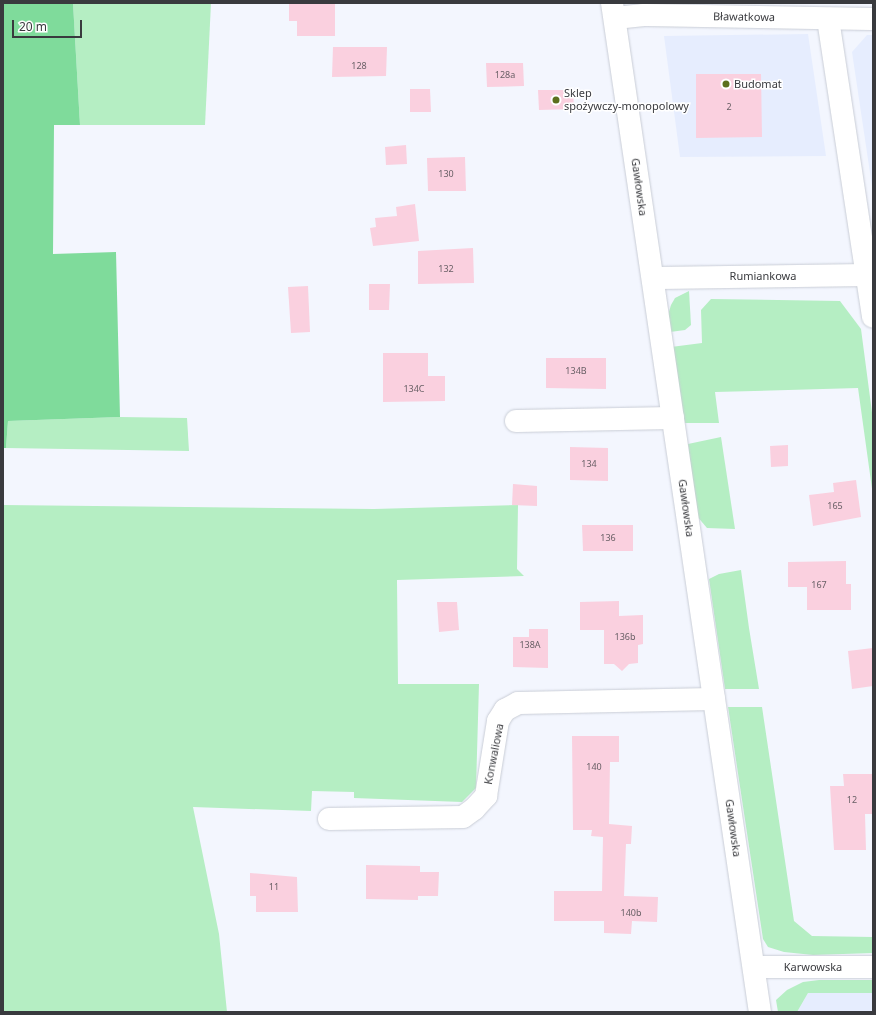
<!DOCTYPE html>
<html>
<head>
<meta charset="utf-8">
<style>
	body { margin:0 }
	#map { position:relative; width:876px; height:1015px; overflow:hidden; background:#f3f6fe; font-family:"Noto Sans",sans-serif }
	div>[style] { position:absolute }
	.built>* { inset:0; background:#e6edfe }
	.green>* { inset:0; background:#b5eec3 }
	.forest>* { inset:0; background:#7fdb9b }
	.building>* { inset:0; background:#fad0df }
	.roads { filter:drop-shadow(0 0 1px #c9cdd6) drop-shadow(0 0 1px #c9cdd6) }
	.minor>* { height:22px; margin:-11px; padding:0 11px; transform-origin:11px; border-radius:11px; background:#fff }
	.dots>* { width:11px; height:11px; translate:-50% -50%; box-sizing:border-box; border:2px solid #fff; border-radius:50% }
	span { translate:-50% -50%; white-space:nowrap; text-align:center; line-height:1.15; -webkit-text-stroke:3px #fff; paint-order:stroke }
	.number-label { font-size:9px; color:#696066 }
	.number-label span { -webkit-text-stroke-width:0 }
	.street-label { font-size:11px; color:#393a3e }
	.poi-label { font-size:11px; color:#393a3e }
	.left { translate:0 -50%; text-align:left }
	.frame { position:absolute; inset:0; border:4px solid #393a3e; pointer-events:none }
	.scale { position:absolute; left:12px; top:20px; width:70px; height:18px; box-sizing:border-box; border:2px solid #393a3e; border-top:0; padding-left:5px; font-size:12px; line-height:14px; white-space:nowrap; color:#393a3e; -webkit-text-stroke:3px #fff; paint-order:stroke }
</style>
</head>
<body>
<div id="map">
	<div class="built">
		<i style="clip-path:polygon(808px 34px,826px 156px,680px 157px,664px 36px)"></i>
		<i style="clip-path:polygon(867px 35px,873px 35px,873px 193px,852px 52px)"></i>
		<i style="clip-path:polygon(808px 993px,873px 993px,873px 1012px,797px 1012px)"></i>
	</div>
	<div class="green">
		<i style="clip-path:polygon(73px 3px,211px 3px,205px 125px,80px 125px)"></i>
		<i style="clip-path:polygon(689px 291px,691px 325px,685px 330px,670px 332px,668px 315px,671px 305px,675px 298px)"></i>
		<i style="clip-path:polygon(711px 299px,840px 301px,861px 329px,873px 420px,873px 496px,858px 388px,715px 392px,719px 423px,684px 423px,671px 347px,702px 343px,701px 310px)"></i>
		<i style="clip-path:polygon(120px 417px,187px 418px,189px 451px,6px 448px,8px 421px)"></i>
		<i style="clip-path:polygon(721px 437px,735px 529px,707px 528px,696px 515px,688px 444px)"></i>
		<i style="clip-path:polygon(3px 505px,374px 509px,518px 505px,517px 569px,524px 576px,397px 580px,398px 684px,479px 684px,476px 788px,462px 802px,354px 798px,354px 792px,312px 791px,311px 811px,193px 807px,219px 934px,227px 1012px,3px 1012px)"></i>
		<i style="clip-path:polygon(741px 570px,749px 628px,759px 689px,725px 689px,709px 579px,719px 574px)"></i>
		<i style="clip-path:polygon(728px 707px,762px 707px,794px 921px,812px 936px,873px 937px,873px 953px,813px 955px,784px 952px,768px 947px,763px 939px)"></i>
		<i style="clip-path:polygon(819px 980px,873px 980px,873px 993px,808px 993px,797px 1012px,778px 1012px,776px 1000px,787px 990px,803px 982px)"></i>
	</div>
	<div class="forest">
		<i style="clip-path:polygon(3px 3px,73px 3px,80px 125px,54px 125px,53px 254px,116px 252px,120px 417px,8px 421px,6px 448px,3px 448px)"></i>
	</div>
	<div class="building">
		<i style="clip-path:polygon(289px 3px,335px 3px,335px 36px,297px 36px,297px 21px,289px 21px)"></i>
		<i style="clip-path:polygon(333px 47px,387px 47px,386px 76px,332px 77px)"></i>
		<i style="clip-path:polygon(486px 63px,523px 63px,524px 86px,487px 87px)"></i>
		<i style="clip-path:polygon(696px 74px,761px 74px,762px 137px,696px 138px)"></i>
		<i style="clip-path:polygon(410px 89px,430px 89px,431px 112px,410px 112px)"></i>
		<i style="clip-path:polygon(538px 90px,573px 90px,574px 109px,539px 110px)"></i>
		<i style="clip-path:polygon(406px 145px,407px 164px,386px 165px,385px 147px)"></i>
		<i style="clip-path:polygon(465px 157px,466px 191px,428px 191px,427px 158px)"></i>
		<i style="clip-path:polygon(415px 204px,419px 241px,373px 246px,370px 228px,376px 227px,375px 218px,397px 216px,396px 207px)"></i>
		<i style="clip-path:polygon(473px 248px,474px 283px,418px 284px,418px 251px)"></i>
		<i style="clip-path:polygon(369px 284px,390px 284px,389px 310px,369px 310px)"></i>
		<i style="clip-path:polygon(308px 286px,310px 332px,291px 333px,288px 287px)"></i>
		<i style="clip-path:polygon(383px 353px,428px 353px,428px 376px,445px 376px,445px 401px,383px 402px)"></i>
		<i style="clip-path:polygon(546px 358px,606px 358px,606px 389px,546px 388px)"></i>
		<i style="clip-path:polygon(788px 445px,788px 466px,771px 467px,770px 446px)"></i>
		<i style="clip-path:polygon(570px 447px,608px 448px,608px 481px,570px 480px)"></i>
		<i style="clip-path:polygon(856px 480px,861px 517px,813px 526px,809px 495px,834px 492px,833px 483px)"></i>
		<i style="clip-path:polygon(513px 484px,537px 486px,537px 506px,512px 505px)"></i>
		<i style="clip-path:polygon(582px 525px,633px 525px,633px 551px,583px 551px)"></i>
		<i style="clip-path:polygon(846px 561px,846px 584px,851px 584px,851px 610px,807px 610px,807px 587px,788px 587px,788px 562px)"></i>
		<i style="clip-path:polygon(619px 601px,619px 616px,643px 615px,643px 644px,638px 645px,638px 663px,629px 664px,622px 671px,614px 664px,604px 664px,604px 630px,580px 630px,580px 602px)"></i>
		<i style="clip-path:polygon(437px 602px,457px 602px,459px 630px,439px 632px)"></i>
		<i style="clip-path:polygon(529px 629px,548px 629px,548px 668px,513px 667px,513px 637px,529px 637px)"></i>
		<i style="clip-path:polygon(873px 648px,873px 686px,852px 689px,848px 651px)"></i>
		<i style="clip-path:polygon(572px 736px,619px 736px,619px 762px,610px 762px,609px 824px,632px 826px,631px 844px,626px 844px,624px 896px,658px 897px,657px 922px,632px 921px,631px 934px,604px 933px,604px 921px,554px 921px,554px 891px,602px 891px,603px 837px,591px 836px,592px 830px,573px 830px)"></i>
		<i style="clip-path:polygon(843px 774px,873px 774px,873px 814px,865px 814px,866px 850px,834px 850px,830px 786px,844px 786px)"></i>
		<i style="clip-path:polygon(366px 865px,420px 866px,420px 872px,439px 872px,438px 896px,418px 896px,418px 900px,366px 899px)"></i>
		<i style="clip-path:polygon(250px 873px,297px 877px,298px 912px,256px 912px,256px 896px,250px 896px)"></i>
	</div>
	<div class="roads">
		<div class="minor">
			<i style="left:612px;top:3px;width:1020px;rotate:81.66deg"></i>
			<i style="left:615px;top:18px;width:29px;rotate:-6deg"></i>
			<i style="left:644px;top:15px;width:229px;rotate:1deg"></i>
			<i style="left:828px;top:19px;width:301px;rotate:81.4deg"></i>
			<i style="left:653px;top:278px;width:220px;rotate:-0.8deg"></i>
			<i style="left:516px;top:421px;width:157px;rotate:-1.1deg"></i>
			<i style="left:329px;top:819px;width:134px;rotate:-0.9deg"></i>
			<i style="left:463px;top:817px;width:14px;rotate:-36deg"></i>
			<i style="left:474px;top:809px;width:18px;rotate:-47deg"></i>
			<i style="left:486px;top:796px;width:76px;rotate:-80.9deg"></i>
			<i style="left:498px;top:721px;width:13px;rotate:-58deg"></i>
			<i style="left:505px;top:710px;width:15px;rotate:-28deg"></i>
			<i style="left:518px;top:703px;width:196px;rotate:-1.2deg"></i>
			<i style="left:754px;top:967px;width:119px"></i>
		</div>
	</div>
	<div class="dots">
		<i style="left:726px;top:84px;background:#5c6f1d"></i>
		<i style="left:556px;top:100px;background:#5c6f1d"></i>
	</div>
	<div class="number-label">
		<span style="left:359px;top:66px">128</span>
		<span style="left:505px;top:75px">128a</span>
		<span style="left:729px;top:107px">2</span>
		<span style="left:446px;top:174px">130</span>
		<span style="left:446px;top:269px">132</span>
		<span style="left:576px;top:371px">134B</span>
		<span style="left:414px;top:389px">134C</span>
		<span style="left:589px;top:464px">134</span>
		<span style="left:835px;top:506px">165</span>
		<span style="left:608px;top:538px">136</span>
		<span style="left:819px;top:585px">167</span>
		<span style="left:625px;top:637px">136b</span>
		<span style="left:530px;top:645px">138A</span>
		<span style="left:594px;top:767px">140</span>
		<span style="left:852px;top:800px">12</span>
		<span style="left:274px;top:887px">11</span>
		<span style="left:631px;top:913px">140b</span>
	</div>
	<div class="street-label">
		<span style="left:744px;top:17px;rotate:1deg">Bławatkowa</span>
		<span style="left:639px;top:187px;rotate:82deg">Gawłowska</span>
		<span style="left:763px;top:276px">Rumiankowa</span>
		<span style="left:686px;top:508px;rotate:82deg">Gawłowska</span>
		<span style="left:494px;top:754px;rotate:-79deg">Konwaliowa</span>
		<span style="left:733px;top:828px;rotate:82deg">Gawłowska</span>
		<span style="left:813px;top:967px">Karwowska</span>
	</div>
	<div class="poi-label">
		<span class="left" style="left:734px;top:84px">Budomat</span>
		<span class="left" style="left:564px;top:100px">Sklep<br>spożywczy-monopolowy</span>
	</div>
	<div class="frame"></div>
	<div class="scale">20 m</div>
</div>
</body>
</html>
